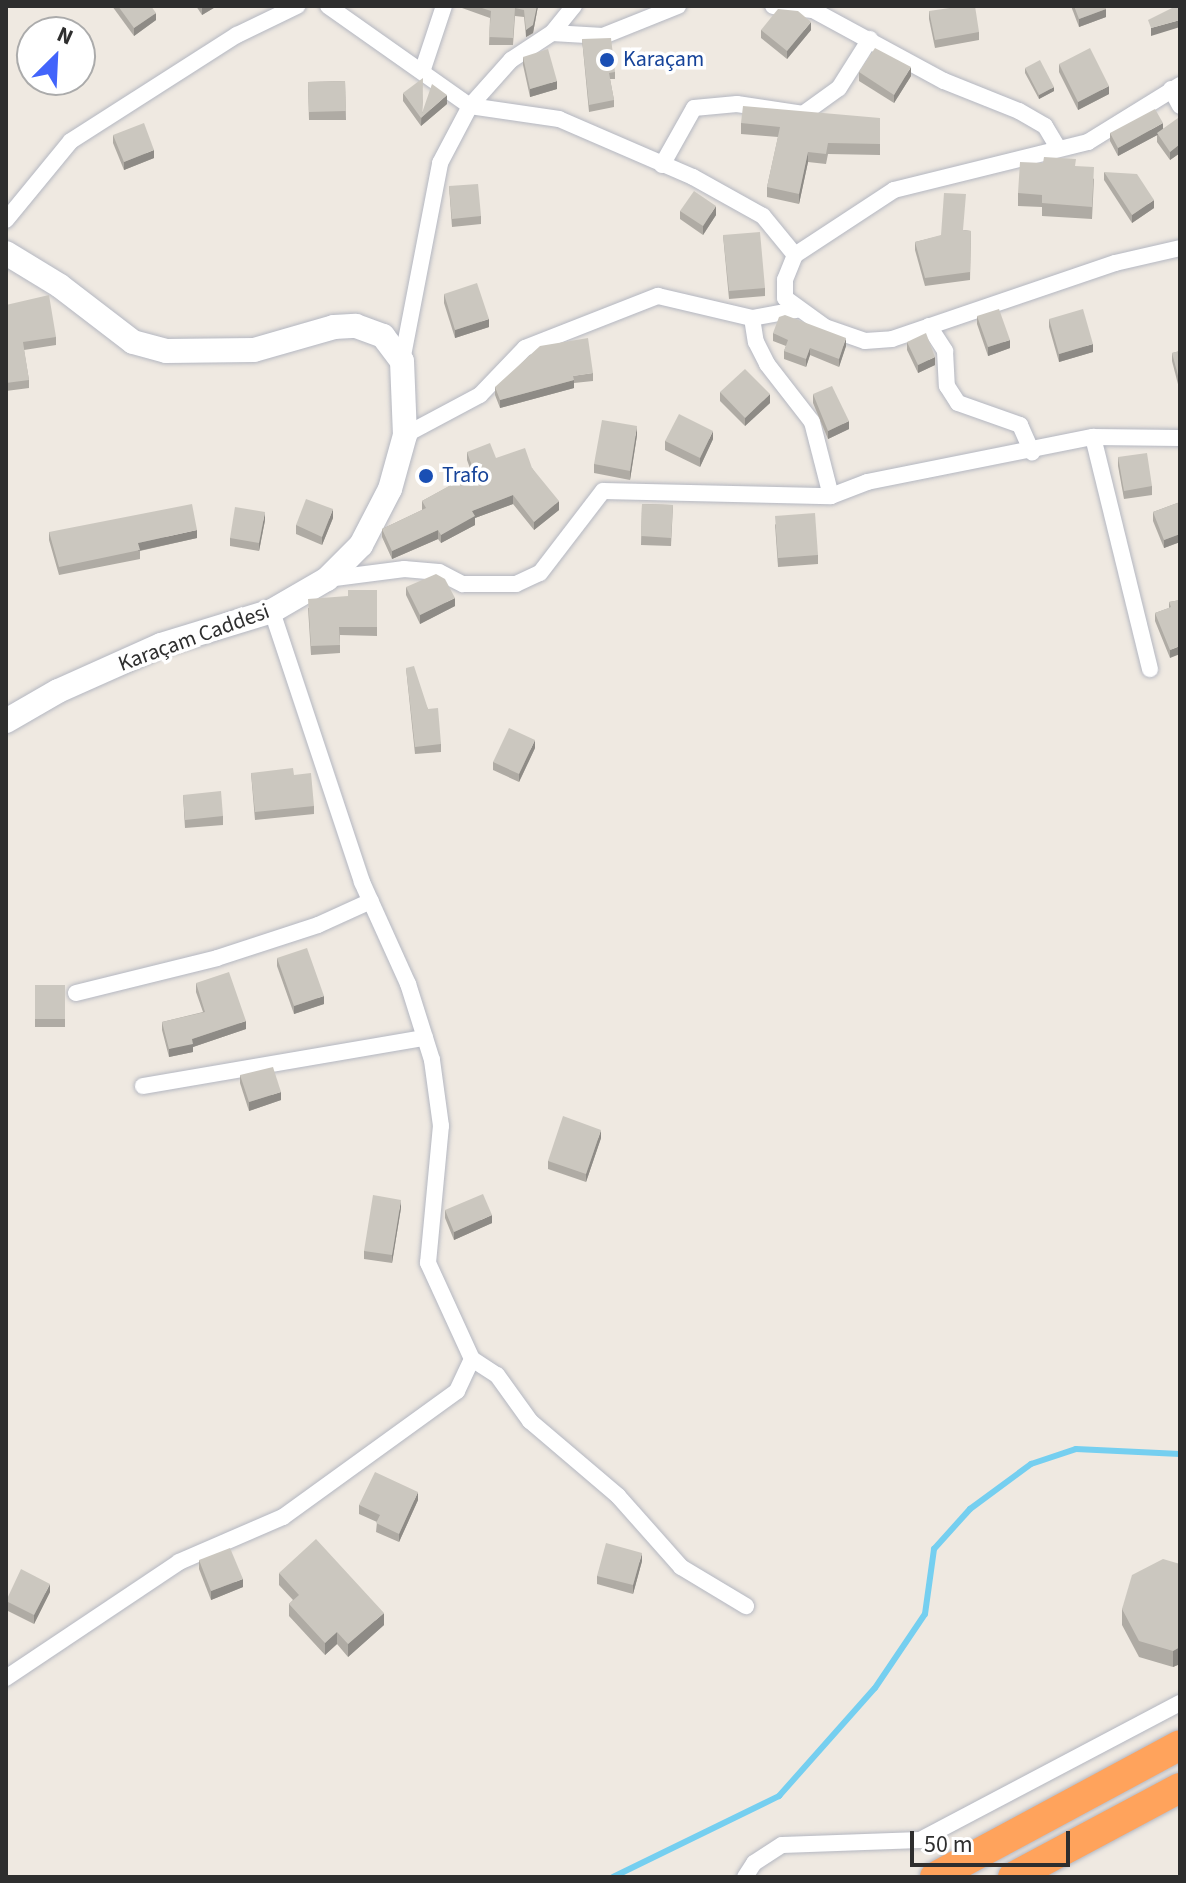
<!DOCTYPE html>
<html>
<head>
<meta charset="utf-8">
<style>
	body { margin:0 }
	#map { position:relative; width:1186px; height:1883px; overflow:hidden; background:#efe9e1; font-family:"Source Sans 3",sans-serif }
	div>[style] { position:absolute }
	.stream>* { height:6px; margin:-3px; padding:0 3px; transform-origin:3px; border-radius:3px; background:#75cff0 }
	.roads { filter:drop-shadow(0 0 2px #b4b7c1) drop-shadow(0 0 2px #b4b7c1) }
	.street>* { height:16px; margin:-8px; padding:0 8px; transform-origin:8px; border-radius:8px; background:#fff }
	.secondary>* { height:24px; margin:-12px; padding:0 12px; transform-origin:12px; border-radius:12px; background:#fff }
	.highway>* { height:30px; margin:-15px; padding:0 15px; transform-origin:15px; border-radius:15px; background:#ffa35c }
	.wall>* { inset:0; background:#afaba4 }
	.shaded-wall>* { inset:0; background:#8e8b86 }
	.building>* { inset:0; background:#cbc7bf }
	.dots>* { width:22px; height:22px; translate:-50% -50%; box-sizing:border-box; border:4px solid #fff; border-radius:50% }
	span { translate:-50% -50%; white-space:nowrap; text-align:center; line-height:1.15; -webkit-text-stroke:7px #fff; paint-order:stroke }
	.transit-label { font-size:22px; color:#164399 }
	.left { translate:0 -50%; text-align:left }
	.street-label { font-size:22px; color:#2e2e2e }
	.frame { position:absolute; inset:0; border:8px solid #2e2e2e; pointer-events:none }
	.north { position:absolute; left:16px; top:16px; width:80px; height:80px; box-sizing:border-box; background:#fff; border:2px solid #ababab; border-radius:50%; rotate:24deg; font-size:22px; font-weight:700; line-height:32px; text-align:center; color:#2e2e2e }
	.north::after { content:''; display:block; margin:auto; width:28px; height:36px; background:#4264fb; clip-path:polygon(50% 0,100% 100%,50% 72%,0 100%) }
	.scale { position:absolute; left:910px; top:1831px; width:160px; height:36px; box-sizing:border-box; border:4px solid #2e2e2e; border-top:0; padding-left:10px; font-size:24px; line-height:28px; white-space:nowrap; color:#2e2e2e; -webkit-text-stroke:6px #fff; paint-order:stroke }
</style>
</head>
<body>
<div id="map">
	<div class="stream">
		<i style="left:613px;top:1877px;width:185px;rotate:-26deg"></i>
		<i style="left:779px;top:1796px;width:144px;rotate:-48.4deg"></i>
		<i style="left:875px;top:1688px;width:89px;rotate:-56deg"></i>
		<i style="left:925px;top:1614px;width:66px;rotate:-82.1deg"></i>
		<i style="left:934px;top:1549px;width:54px;rotate:-48deg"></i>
		<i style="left:970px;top:1509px;width:76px;rotate:-36.4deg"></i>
		<i style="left:1031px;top:1464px;width:47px;rotate:-18.4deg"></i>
		<i style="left:1076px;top:1449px;width:104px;rotate:2.8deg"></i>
	</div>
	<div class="roads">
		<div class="street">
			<i style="left:328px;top:6px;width:174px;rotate:35.2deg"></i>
			<i style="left:470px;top:106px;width:90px;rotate:8.3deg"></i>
			<i style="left:559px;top:119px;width:146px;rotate:23.4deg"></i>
			<i style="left:693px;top:177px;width:80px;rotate:29.1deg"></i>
			<i style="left:763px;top:216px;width:50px;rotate:50.6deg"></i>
			<i style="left:773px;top:6px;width:40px;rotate:5.7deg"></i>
			<i style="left:813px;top:10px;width:149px;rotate:28.5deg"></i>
			<i style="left:944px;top:81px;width:81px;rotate:21.8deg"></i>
			<i style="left:1019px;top:111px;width:30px;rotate:30deg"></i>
			<i style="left:1045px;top:126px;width:26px;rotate:59deg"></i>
			<i style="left:552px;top:33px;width:51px;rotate:3.4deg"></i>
			<i style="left:603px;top:36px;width:81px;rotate:-21.8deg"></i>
			<i style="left:423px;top:69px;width:66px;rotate:-71.6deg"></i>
			<i style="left:1180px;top:85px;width:108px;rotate:148.2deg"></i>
			<i style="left:1088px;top:142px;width:200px;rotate:166.1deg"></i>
			<i style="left:894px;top:190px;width:118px;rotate:146.7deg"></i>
			<i style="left:795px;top:255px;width:27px;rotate:112deg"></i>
			<i style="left:785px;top:280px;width:18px;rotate:90deg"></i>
			<i style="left:785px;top:298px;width:49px;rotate:35.9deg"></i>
			<i style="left:825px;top:327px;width:42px;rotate:19.3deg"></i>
			<i style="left:865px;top:341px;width:27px;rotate:-4deg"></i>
			<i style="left:892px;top:339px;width:236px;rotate:-18.8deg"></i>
			<i style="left:1115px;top:263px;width:67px;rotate:-13deg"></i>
			<i style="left:1171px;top:89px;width:19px;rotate:62deg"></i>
			<i style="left:662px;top:165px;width:65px;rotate:-60.7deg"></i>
			<i style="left:694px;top:108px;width:43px;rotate:-5.3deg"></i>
			<i style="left:737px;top:104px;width:67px;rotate:8.6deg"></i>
			<i style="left:803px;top:114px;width:44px;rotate:-35.8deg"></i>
			<i style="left:839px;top:88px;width:58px;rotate:-57.7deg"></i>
			<i style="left:6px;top:220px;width:102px;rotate:-50.6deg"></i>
			<i style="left:71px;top:141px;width:197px;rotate:-32.6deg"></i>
			<i style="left:237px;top:35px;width:67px;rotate:-25.8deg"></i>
			<i style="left:752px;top:318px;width:45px;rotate:-10.3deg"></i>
			<i style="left:929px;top:326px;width:30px;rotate:57deg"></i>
			<i style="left:945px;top:351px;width:35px;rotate:87deg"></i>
			<i style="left:947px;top:386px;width:20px;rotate:57deg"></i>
			<i style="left:958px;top:403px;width:66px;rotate:19.5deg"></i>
			<i style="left:1020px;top:425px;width:30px;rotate:66deg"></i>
			<i style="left:402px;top:361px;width:202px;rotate:-79.1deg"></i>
			<i style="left:440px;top:163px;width:64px;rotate:-62.2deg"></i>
			<i style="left:470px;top:106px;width:62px;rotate:-48.3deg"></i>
			<i style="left:511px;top:60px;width:49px;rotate:-33.4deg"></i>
			<i style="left:552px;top:33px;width:35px;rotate:-51deg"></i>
			<i style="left:405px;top:435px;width:85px;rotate:-28.1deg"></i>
			<i style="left:480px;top:395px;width:65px;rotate:-46.2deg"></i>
			<i style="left:525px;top:348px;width:143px;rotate:-21.4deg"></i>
			<i style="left:658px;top:296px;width:97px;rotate:13.2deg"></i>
			<i style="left:752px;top:318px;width:24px;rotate:81deg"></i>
			<i style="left:756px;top:342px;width:25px;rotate:63deg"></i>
			<i style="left:767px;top:364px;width:73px;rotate:52.2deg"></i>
			<i style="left:812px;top:422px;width:76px;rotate:75.6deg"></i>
			<i style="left:1093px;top:437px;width:239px;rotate:76.2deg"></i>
			<i style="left:327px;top:579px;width:78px;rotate:-7.4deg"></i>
			<i style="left:404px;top:569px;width:35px;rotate:5deg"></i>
			<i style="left:439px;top:572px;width:27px;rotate:27deg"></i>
			<i style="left:463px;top:584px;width:53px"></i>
			<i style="left:516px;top:584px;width:26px;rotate:-25deg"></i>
			<i style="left:540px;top:573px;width:103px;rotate:-52.5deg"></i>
			<i style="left:603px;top:491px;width:228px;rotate:1.3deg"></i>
			<i style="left:831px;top:496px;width:39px;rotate:-21deg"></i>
			<i style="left:867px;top:482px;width:230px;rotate:-11.3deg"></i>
			<i style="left:1093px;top:437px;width:87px;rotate:0.7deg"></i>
			<i style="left:76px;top:993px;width:145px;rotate:-13.9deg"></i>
			<i style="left:217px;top:958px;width:106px;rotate:-18.1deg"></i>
			<i style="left:318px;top:925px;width:58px;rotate:-24.4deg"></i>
			<i style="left:143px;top:1086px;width:286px;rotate:-9.7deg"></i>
			<i style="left:472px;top:1359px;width:30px;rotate:33deg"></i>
			<i style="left:497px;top:1375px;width:57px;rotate:54.3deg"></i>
			<i style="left:530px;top:1421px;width:116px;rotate:40.4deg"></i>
			<i style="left:618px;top:1496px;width:95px;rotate:48.4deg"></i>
			<i style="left:681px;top:1567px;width:76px;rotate:31deg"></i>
			<i style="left:6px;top:1678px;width:208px;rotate:-33.8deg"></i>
			<i style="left:179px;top:1562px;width:113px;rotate:-23.4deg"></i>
			<i style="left:283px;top:1517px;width:215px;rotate:-35.9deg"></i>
			<i style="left:457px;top:1391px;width:35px;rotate:-65deg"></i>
			<i style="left:472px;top:1359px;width:106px;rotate:-114.6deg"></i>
			<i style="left:428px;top:1263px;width:138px;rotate:-84.6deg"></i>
			<i style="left:441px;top:1126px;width:67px;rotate:-97.8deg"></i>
			<i style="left:432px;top:1060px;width:80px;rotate:-107.5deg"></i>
			<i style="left:408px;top:984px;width:112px;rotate:-114.3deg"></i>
			<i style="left:362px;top:882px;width:286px;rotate:-108.4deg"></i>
			<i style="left:745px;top:1877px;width:17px;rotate:-57deg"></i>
			<i style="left:754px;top:1863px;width:33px;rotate:-33deg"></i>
			<i style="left:782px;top:1845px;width:138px;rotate:-2.1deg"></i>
			<i style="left:920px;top:1840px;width:294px;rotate:-27.8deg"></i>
		</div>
		<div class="secondary">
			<i style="left:6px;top:253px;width:63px;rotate:31.4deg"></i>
			<i style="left:60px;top:286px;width:92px;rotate:37.5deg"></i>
			<i style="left:133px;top:342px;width:34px;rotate:15deg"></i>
			<i style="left:166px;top:351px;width:88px;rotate:-0.7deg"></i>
			<i style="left:254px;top:350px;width:83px;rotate:-16deg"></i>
			<i style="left:334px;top:327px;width:22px;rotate:-3deg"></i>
			<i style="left:356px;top:326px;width:29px;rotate:20deg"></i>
			<i style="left:383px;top:336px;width:31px;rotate:53deg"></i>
			<i style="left:402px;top:361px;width:74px;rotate:87.7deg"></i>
			<i style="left:405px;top:435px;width:56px;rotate:105.5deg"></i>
			<i style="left:390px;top:489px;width:63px;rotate:117.4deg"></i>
			<i style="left:361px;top:545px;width:48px;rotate:135deg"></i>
			<i style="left:327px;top:579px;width:64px;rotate:149.8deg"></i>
			<i style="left:272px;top:611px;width:116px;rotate:163deg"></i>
			<i style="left:161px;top:645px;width:113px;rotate:155.9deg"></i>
			<i style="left:58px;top:691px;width:60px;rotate:150deg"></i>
		</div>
		<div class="highway">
			<i style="left:935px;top:1877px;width:278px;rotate:-28.3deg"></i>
			<i style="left:1013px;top:1877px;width:189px;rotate:-28.1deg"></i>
		</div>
	</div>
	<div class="wall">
		<i style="clip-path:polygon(112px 6px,151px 6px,156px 20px,134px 36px)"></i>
		<i style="clip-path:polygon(196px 6px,217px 6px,202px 15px)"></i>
		<i style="clip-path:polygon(462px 6px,538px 6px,533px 33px,526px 37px,524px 17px,515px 16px,513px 45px,489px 45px,490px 18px,462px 8px)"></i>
		<i style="clip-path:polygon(1071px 6px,1105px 6px,1106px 17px,1079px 27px)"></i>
		<i style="clip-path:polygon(929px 11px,979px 32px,979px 40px,935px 48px,929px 19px)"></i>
		<i style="clip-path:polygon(761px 30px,811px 30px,787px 59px,761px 38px)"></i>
		<i style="clip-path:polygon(582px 39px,615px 72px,615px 79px,610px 79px,614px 100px,614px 107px,589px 112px)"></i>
		<i style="clip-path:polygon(523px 57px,557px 89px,530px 97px,523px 65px)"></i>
		<i style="clip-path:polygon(1059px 64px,1109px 94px,1078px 110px,1059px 72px)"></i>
		<i style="clip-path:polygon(1025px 68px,1054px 91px,1039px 99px,1025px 73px)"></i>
		<i style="clip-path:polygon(859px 72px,911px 76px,894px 103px,859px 81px)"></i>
		<i style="clip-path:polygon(345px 81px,346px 120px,309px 120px,308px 82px)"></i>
		<i style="clip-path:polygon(403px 93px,422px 112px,447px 104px,421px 126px,403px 101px)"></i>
		<i style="clip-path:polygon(880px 118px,880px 155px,828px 154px,826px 164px,808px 162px,799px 204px,767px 197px,767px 187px,778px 137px,741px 134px,741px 123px)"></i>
		<i style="clip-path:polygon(1180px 121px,1180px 153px,1170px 160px,1157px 142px,1157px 135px,1118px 156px,1110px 141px,1110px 133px,1163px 129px)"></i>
		<i style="clip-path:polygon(113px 135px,154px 158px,124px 170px,113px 143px)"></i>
		<i style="clip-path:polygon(1075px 166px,1094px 179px,1092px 219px,1042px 216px,1042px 207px,1018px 206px,1018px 193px)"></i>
		<i style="clip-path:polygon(1104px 172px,1154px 208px,1132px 223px,1104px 180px)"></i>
		<i style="clip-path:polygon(449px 186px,481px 216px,481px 224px,452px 227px)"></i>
		<i style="clip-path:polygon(680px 211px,716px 215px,703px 235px,680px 219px)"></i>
		<i style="clip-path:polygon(964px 230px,971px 231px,970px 280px,925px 286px,915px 250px,915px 242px)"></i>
		<i style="clip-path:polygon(723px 235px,765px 288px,765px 296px,729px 299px)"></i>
		<i style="clip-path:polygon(444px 294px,489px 327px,455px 338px,444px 303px)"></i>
		<i style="clip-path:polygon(6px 305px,56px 337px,56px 345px,24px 350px,29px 380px,29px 388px,6px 391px)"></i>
		<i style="clip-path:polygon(977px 316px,1010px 348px,988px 356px,977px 324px)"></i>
		<i style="clip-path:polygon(1049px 319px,1093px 352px,1059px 362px,1049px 327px)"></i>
		<i style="clip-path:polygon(773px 333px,846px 346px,839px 367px,810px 355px,806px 367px,784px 359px,784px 351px,786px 346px,773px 341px)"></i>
		<i style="clip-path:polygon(907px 342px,935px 365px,918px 373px,907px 350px)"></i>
		<i style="clip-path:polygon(1180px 351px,1180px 392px,1172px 361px,1172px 353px)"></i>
		<i style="clip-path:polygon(593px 373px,593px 381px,574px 383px,574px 388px,500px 408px,495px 395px,495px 387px)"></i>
		<i style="clip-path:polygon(720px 392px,770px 403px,745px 426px,720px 401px)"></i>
		<i style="clip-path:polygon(813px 394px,849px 429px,828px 439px,813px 403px)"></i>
		<i style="clip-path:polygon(637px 435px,630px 480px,594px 473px,594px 464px)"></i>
		<i style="clip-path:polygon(713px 439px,700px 467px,665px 450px,665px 441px)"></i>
		<i style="clip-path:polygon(467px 452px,532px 468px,559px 510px,534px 530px,513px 504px,475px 518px,475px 525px,441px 543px,438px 539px,392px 559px,382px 537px,382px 529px,422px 510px,422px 501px,472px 474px,467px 460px)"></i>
		<i style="clip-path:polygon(1118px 457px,1152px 486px,1152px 495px,1124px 499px,1118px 466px)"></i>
		<i style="clip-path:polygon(1180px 502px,1180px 542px,1164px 548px,1153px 521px,1153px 512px)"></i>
		<i style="clip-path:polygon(642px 504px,673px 505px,671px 546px,641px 545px)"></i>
		<i style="clip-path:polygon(333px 518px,322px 545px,296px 534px,296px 525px)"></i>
		<i style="clip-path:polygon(265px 520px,259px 551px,230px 546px,230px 538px)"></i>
		<i style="clip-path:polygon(775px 524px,818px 555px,818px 564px,778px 567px)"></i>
		<i style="clip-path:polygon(49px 532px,197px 538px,140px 551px,140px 559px,59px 575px,49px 540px)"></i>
		<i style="clip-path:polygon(406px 587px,455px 606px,420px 624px,406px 595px)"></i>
		<i style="clip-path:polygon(377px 590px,377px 636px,340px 635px,340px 653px,311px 655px,308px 608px)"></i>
		<i style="clip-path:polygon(1180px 600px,1170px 658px,1155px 621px,1155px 613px,1169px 608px,1169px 602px)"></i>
		<i style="clip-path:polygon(406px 668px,428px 709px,441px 744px,441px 752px,415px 754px)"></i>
		<i style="clip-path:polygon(535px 748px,519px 782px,493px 770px,493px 762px)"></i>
		<i style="clip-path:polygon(251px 773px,294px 775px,314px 806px,314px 814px,255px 820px)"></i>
		<i style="clip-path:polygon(183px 795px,223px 816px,223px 825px,185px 828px)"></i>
		<i style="clip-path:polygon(277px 958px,324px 1004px,294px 1014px,277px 966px)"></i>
		<i style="clip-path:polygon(196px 983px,246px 1029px,193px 1047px,193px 1052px,169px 1057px,162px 1030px,162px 1022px,203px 1012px,196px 992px)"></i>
		<i style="clip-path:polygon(35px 985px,65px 985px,65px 1027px,35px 1027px)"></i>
		<i style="clip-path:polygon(240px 1075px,281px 1100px,249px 1111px,240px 1083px)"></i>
		<i style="clip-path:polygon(601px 1138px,586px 1182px,548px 1169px,548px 1161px)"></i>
		<i style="clip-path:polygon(401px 1208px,392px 1263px,364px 1259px,364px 1251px)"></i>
		<i style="clip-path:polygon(445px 1210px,492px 1223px,454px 1240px,445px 1218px)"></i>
		<i style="clip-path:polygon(418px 1500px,399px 1542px,376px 1532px,377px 1522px,359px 1514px,359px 1505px)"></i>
		<i style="clip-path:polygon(199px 1560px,243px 1587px,211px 1600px,199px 1569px)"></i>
		<i style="clip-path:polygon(642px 1561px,633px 1594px,597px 1584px,597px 1576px)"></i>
		<i style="clip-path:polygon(1180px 1564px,1180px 1664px,1173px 1667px,1139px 1657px,1122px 1625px,1122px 1609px)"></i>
		<i style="clip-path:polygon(279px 1573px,384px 1625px,348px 1657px,337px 1644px,325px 1655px,289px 1616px,289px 1604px,293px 1600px,279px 1585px)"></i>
		<i style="clip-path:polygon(50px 1592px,34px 1624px,6px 1610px,6px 1599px)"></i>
	</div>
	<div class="shaded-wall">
		<i style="clip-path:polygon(204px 6px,217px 6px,202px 15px,202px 7px)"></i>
		<i style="clip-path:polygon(537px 6px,538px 6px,533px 33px,526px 37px,526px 30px)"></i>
		<i style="clip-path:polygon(1106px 9px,1106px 17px,1079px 27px,1079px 19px)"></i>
		<i style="clip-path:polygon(156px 13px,156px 20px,134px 36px,134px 28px)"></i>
		<i style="clip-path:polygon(1180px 20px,1180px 27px,1151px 36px,1151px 28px)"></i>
		<i style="clip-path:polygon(811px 22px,811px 30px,787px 59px,787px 51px)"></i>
		<i style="clip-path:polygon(911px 67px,911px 76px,894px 103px,894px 95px)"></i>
		<i style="clip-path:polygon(423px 78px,422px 117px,447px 95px,447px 104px,421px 126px)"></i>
		<i style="clip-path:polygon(557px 81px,557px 89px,530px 97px,530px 89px)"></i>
		<i style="clip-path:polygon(1109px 86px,1109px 94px,1078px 110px,1078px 102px)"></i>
		<i style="clip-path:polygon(1054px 87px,1054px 91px,1039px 99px,1039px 95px)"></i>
		<i style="clip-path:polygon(1163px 123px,1163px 132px,1118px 156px,1118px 148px)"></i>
		<i style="clip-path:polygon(1180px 144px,1180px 153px,1170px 160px,1170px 152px)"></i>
		<i style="clip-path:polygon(154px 150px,154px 158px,124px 170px,124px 162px)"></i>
		<i style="clip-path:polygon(808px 152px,808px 162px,799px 204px,799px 194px)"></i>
		<i style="clip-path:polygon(1154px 200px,1154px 208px,1132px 223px,1132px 215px)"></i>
		<i style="clip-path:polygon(716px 206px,716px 215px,703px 235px,703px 226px)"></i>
		<i style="clip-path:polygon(489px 319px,489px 327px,455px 338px,455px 330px)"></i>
		<i style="clip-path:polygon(846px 338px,846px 346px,839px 367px,839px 359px)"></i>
		<i style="clip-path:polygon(1010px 340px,1010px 348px,988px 356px,988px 347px)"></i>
		<i style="clip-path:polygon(1093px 344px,1093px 352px,1059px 362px,1059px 354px)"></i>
		<i style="clip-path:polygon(810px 348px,810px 355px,806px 367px,806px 359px)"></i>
		<i style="clip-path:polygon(935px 357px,935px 365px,918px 373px,918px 365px)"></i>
		<i style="clip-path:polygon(574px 380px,574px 388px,500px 408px,500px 400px)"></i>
		<i style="clip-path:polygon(770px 394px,770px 403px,745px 426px,745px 418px)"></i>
		<i style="clip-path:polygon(849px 421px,849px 429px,828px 439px,828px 431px)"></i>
		<i style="clip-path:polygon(637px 426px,637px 435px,630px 480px,630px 471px)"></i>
		<i style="clip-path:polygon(713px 431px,713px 439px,700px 467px,700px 458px)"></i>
		<i style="clip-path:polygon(513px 495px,513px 504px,475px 518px,475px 525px,441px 543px,441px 535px,472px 511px)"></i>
		<i style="clip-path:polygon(559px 501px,559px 510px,534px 530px,534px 522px)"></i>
		<i style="clip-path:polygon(333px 509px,333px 518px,322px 545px,322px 537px)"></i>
		<i style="clip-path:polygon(265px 512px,265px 520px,259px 551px,259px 543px)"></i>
		<i style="clip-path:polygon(197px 530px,197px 538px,138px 551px,138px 543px)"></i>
		<i style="clip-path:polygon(438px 530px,438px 539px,392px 559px,392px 551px)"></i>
		<i style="clip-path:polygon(1180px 534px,1180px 542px,1164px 548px,1164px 540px)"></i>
		<i style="clip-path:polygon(455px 598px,455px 606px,420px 624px,420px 615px)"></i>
		<i style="clip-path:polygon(1180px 646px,1180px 654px,1170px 658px,1170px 650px)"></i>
		<i style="clip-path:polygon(535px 740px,535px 748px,519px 782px,519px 774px)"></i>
		<i style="clip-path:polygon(324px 996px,324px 1004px,294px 1014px,294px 1006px)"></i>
		<i style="clip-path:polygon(246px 1021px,246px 1029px,193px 1047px,193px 1052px,169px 1057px,169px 1049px,192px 1039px)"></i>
		<i style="clip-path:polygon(281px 1092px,281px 1100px,249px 1111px,249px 1102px)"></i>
		<i style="clip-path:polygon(601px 1130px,601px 1138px,586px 1182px,586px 1174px)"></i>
		<i style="clip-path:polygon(401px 1200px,401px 1208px,392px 1263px,392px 1255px)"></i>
		<i style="clip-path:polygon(492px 1215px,492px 1223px,454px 1240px,454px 1232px)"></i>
		<i style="clip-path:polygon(418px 1492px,418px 1500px,399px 1542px,399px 1534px)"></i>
		<i style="clip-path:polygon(642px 1553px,642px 1561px,633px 1594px,633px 1585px)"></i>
		<i style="clip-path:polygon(243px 1579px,243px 1587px,211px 1600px,211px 1591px)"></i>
		<i style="clip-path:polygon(50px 1584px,50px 1592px,34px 1624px,34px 1615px)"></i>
		<i style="clip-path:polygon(384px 1613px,384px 1625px,348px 1657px,348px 1644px)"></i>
		<i style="clip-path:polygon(337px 1632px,337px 1644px,325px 1655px,325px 1643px)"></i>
		<i style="clip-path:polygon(1180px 1647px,1180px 1664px,1173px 1667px,1173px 1651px)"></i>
	</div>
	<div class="building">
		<i style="clip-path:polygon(118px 6px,151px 6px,156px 13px,134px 28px)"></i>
		<i style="clip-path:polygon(476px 6px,537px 6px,533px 25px,526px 30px,524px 10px,515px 8px,513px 38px,489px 37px,491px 11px)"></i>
		<i style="clip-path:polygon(963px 6px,975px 6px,979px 32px,935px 40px,929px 11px)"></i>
		<i style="clip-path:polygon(1074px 6px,1105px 6px,1106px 9px,1079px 19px)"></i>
		<i style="clip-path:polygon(1176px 6px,1180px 6px,1180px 20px,1151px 28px,1148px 20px)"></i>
		<i style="clip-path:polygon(778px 9px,798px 11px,811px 22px,787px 51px,761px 30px)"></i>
		<i style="clip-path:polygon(611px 38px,615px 72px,609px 73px,614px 100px,589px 105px,582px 39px)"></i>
		<i style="clip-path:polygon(875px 48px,911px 67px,894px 95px,859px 72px)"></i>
		<i style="clip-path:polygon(1090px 48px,1109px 86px,1078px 102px,1059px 64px)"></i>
		<i style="clip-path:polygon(548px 49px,557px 81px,530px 89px,523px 57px)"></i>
		<i style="clip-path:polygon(1040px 60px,1054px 87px,1039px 95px,1025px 68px)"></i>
		<i style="clip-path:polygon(423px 78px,422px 113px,432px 84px,447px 95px,421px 118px,403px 93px)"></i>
		<i style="clip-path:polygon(345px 81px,346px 111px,309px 112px,308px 82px)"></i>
		<i style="clip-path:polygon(743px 106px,880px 118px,880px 144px,828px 143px,826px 154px,808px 152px,799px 194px,767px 187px,780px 127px,741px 123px)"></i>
		<i style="clip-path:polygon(1155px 109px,1163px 123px,1118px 148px,1110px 133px)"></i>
		<i style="clip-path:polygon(1178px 118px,1180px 121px,1180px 144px,1170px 152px,1157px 133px)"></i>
		<i style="clip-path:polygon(144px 123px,154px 150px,124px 162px,113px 135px)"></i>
		<i style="clip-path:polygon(1044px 157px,1076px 159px,1075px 166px,1094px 167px,1092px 207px,1042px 203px,1042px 195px,1018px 193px,1020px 162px,1043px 163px)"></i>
		<i style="clip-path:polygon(1104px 172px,1137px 174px,1154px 200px,1132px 215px)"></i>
		<i style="clip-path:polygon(478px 184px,481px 216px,452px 219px,449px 186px)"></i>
		<i style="clip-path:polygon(694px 191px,716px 206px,703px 226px,680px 211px)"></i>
		<i style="clip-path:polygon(944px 193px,966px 194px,963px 230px,971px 231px,970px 272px,925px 278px,915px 242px,941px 235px)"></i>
		<i style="clip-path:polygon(760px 232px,765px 288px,729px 291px,723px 235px)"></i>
		<i style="clip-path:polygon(477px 283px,489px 319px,455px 330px,444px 294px)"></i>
		<i style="clip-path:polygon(49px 295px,56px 337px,23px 342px,29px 380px,6px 383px,6px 305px)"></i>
		<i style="clip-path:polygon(999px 309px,1010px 340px,988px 347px,977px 316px)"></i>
		<i style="clip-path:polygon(1083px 309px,1093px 344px,1059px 354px,1049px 319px)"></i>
		<i style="clip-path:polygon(785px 315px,846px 338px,839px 359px,810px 348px,806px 359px,784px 351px,788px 340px,773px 333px,779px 317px)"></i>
		<i style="clip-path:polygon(926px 333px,935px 357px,918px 365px,907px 342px)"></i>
		<i style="clip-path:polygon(588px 338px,593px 373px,573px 376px,574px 380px,500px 400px,495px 387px,540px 346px)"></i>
		<i style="clip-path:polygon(1180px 351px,1180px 383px,1172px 353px)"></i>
		<i style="clip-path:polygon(745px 369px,770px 394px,745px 418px,720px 392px)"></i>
		<i style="clip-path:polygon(832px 386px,849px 421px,828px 431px,813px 394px)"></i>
		<i style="clip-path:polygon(679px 414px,713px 431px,700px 458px,665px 441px)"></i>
		<i style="clip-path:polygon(602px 420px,637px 426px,630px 471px,594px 464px)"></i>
		<i style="clip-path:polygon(490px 443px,496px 458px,525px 448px,532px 468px,559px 501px,534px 522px,513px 495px,472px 511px,475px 516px,441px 535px,438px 530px,392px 551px,382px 529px,426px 508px,422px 501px,474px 472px,467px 452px)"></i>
		<i style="clip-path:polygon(1147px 453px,1152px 486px,1124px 491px,1118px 457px)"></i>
		<i style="clip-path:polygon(306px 499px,333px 509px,322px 537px,296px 525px)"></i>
		<i style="clip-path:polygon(1180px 502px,1180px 534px,1164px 540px,1153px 512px)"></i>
		<i style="clip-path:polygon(192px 504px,197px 530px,138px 543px,140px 550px,59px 567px,49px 532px)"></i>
		<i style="clip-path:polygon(642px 504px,673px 505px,671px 538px,641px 536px)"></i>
		<i style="clip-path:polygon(235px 507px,265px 512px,259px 543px,230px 538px)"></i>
		<i style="clip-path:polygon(815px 513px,818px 555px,778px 558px,775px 516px)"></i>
		<i style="clip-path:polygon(436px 574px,445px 579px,455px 598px,420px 615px,406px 587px)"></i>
		<i style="clip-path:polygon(348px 590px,377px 590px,377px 627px,339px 627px,340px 645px,311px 646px,308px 599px,348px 596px)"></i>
		<i style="clip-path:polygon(1180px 600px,1180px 646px,1170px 650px,1155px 613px,1171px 607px,1169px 602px)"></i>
		<i style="clip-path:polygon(414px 666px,428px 709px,438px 708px,441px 744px,415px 747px,406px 668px)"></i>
		<i style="clip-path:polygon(509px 728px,535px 740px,519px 774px,493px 762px)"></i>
		<i style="clip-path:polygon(293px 768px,294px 775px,311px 773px,314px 806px,255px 812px,251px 773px)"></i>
		<i style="clip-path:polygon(221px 791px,223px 816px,185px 820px,183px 795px)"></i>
		<i style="clip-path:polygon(307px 948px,324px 996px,294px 1006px,277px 958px)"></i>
		<i style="clip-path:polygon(229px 972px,246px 1021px,192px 1039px,193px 1044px,169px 1049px,162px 1022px,205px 1012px,196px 983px)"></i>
		<i style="clip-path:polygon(35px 985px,65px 985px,65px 1019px,35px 1019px)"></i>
		<i style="clip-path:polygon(273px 1067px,281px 1092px,249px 1102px,240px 1075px)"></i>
		<i style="clip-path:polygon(563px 1116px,601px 1130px,586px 1174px,548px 1161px)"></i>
		<i style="clip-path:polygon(483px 1194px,492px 1215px,454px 1232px,445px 1210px)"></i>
		<i style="clip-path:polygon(373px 1195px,401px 1200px,392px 1255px,364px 1251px)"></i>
		<i style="clip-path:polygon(375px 1472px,418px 1492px,399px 1534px,376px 1523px,380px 1515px,359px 1505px)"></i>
		<i style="clip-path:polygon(316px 1539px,384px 1613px,348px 1644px,337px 1632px,325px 1643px,289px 1604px,299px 1595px,279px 1573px)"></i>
		<i style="clip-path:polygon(606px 1543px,642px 1553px,633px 1585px,597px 1576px)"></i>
		<i style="clip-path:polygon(230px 1548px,243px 1579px,211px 1591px,199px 1560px)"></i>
		<i style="clip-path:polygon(1163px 1559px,1180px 1564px,1180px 1647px,1173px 1651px,1139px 1641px,1122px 1609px,1132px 1575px)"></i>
		<i style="clip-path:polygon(21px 1569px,50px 1584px,34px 1615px,6px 1601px)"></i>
	</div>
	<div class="dots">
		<i style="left:607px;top:60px;background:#1a4fb4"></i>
		<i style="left:426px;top:476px;background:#1a4fb4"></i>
	</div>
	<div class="transit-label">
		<span class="left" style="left:623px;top:60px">Karaçam</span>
		<span class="left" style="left:442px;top:476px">Trafo</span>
	</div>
	<div class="street-label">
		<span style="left:194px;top:638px;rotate:-20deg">Karaçam Caddesi</span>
	</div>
	<div class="frame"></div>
	<div class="north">N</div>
	<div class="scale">50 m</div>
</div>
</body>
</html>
